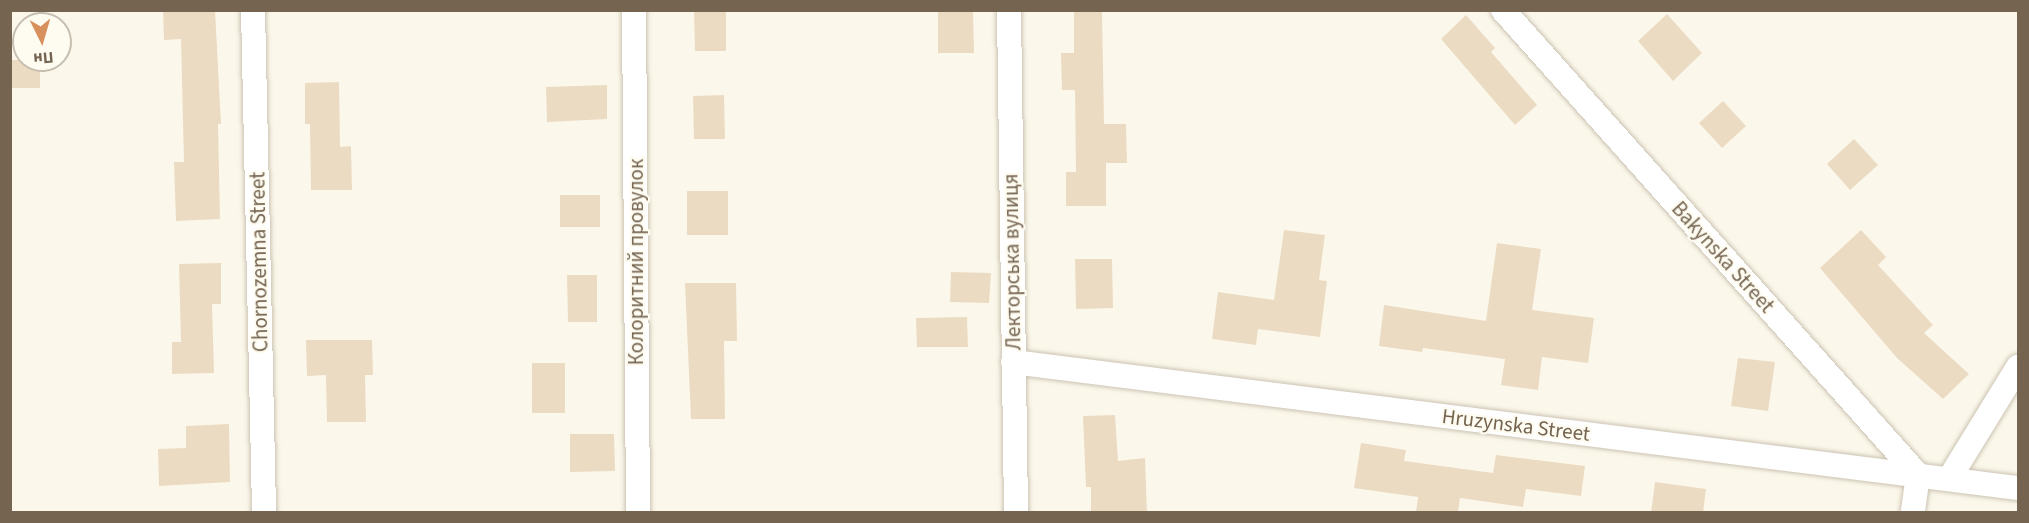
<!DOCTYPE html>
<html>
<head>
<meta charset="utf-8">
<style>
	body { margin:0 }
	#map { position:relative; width:2029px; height:523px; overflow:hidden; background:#fbf8eb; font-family:"Source Sans 3",sans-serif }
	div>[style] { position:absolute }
	.building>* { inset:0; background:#ecdbc3 }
	.roads { filter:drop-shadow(0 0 2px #ccc3b2) drop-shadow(0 0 2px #ccc3b2) }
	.street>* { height:24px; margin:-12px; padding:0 12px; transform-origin:12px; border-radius:12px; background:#fff }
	span { translate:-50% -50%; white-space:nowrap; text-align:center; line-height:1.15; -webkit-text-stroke:4.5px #fefbf1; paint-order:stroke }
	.street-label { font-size:21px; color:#746450 }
	.frame { position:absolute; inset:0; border:12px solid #746450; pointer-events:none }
	.north { position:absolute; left:12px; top:12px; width:60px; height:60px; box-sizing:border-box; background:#fefbf1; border:2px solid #c7bfb1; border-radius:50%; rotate:175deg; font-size:16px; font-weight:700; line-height:24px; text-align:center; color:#746450 }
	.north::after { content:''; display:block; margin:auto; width:21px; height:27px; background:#d8905d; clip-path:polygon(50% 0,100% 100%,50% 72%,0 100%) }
</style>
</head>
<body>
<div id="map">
	<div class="building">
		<i style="clip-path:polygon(163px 10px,215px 10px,221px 124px,218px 124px,220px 219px,176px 221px,174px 162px,184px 162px,181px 39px,164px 40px)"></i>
		<i style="clip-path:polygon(694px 10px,726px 10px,726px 51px,695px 51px)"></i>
		<i style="clip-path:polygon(938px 10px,973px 10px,974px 53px,938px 53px)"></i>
		<i style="clip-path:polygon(1074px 10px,1102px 10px,1104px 124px,1126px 124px,1127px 163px,1106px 163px,1106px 206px,1066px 206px,1066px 172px,1076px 172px,1075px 90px,1062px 90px,1061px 53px,1074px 53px)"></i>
		<i style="clip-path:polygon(1667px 14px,1702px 53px,1673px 81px,1638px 41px)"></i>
		<i style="clip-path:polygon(1466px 15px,1495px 48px,1491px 52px,1537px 105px,1515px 125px,1441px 39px)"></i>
		<i style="clip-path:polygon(10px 60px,40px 60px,40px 88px,10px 88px)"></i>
		<i style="clip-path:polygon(339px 82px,340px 147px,351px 146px,352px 190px,311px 190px,310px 124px,305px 124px,305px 83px)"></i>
		<i style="clip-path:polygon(607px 85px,607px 119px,547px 122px,546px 87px)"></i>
		<i style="clip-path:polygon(724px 95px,725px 139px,694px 139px,693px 96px)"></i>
		<i style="clip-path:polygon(1723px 101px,1746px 126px,1722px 148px,1699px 123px)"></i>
		<i style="clip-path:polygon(1854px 139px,1878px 165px,1850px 190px,1827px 164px)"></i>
		<i style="clip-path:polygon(687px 191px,728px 191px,728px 235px,687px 235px)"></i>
		<i style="clip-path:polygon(560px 195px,600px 195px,600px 227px,560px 227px)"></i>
		<i style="clip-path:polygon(1284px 230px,1325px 235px,1319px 280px,1327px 281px,1320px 337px,1258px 329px,1256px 345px,1212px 339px,1218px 292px,1274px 300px)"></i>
		<i style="clip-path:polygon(1861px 230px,1886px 257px,1878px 265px,1933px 325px,1924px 333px,1969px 374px,1943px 399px,1897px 358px,1820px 268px)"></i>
		<i style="clip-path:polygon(1497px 243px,1541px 249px,1532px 310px,1594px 318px,1588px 363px,1542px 357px,1538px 390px,1501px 385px,1505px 359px,1423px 348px,1422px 352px,1379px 346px,1384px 305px,1486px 321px)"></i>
		<i style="clip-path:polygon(1075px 259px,1112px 259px,1113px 308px,1076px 309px)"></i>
		<i style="clip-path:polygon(221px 263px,221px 304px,212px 304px,214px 373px,172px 374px,172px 342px,181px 342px,179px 264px)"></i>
		<i style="clip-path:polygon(951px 272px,991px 273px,989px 303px,950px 302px)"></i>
		<i style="clip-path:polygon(567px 275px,597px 275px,597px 322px,568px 322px)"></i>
		<i style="clip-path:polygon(685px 283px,736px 283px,737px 341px,724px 341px,725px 419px,691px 419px)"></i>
		<i style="clip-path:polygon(967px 317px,968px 347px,917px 347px,916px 318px)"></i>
		<i style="clip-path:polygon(306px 340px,372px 340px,373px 375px,365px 375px,366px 422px,327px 422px,326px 375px,307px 376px)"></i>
		<i style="clip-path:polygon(1738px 358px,1775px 362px,1768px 411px,1731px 406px)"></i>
		<i style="clip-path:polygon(532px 363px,565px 363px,565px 413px,532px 413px)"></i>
		<i style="clip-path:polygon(1115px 415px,1118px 461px,1145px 458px,1147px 513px,1091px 513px,1091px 487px,1086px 487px,1083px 416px)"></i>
		<i style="clip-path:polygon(229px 424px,230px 482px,159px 486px,158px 449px,186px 448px,186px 426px)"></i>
		<i style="clip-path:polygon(570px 434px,614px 434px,615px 471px,570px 472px)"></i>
		<i style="clip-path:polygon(1361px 443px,1406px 450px,1404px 461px,1493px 473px,1496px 455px,1585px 466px,1581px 496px,1526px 489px,1523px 507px,1460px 498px,1458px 513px,1416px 513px,1418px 497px,1354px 488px)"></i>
		<i style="clip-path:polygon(1655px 482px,1706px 489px,1703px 513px,1651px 513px)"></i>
	</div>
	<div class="roads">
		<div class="street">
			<i style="left:253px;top:10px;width:502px;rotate:88.74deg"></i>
			<i style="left:634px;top:10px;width:502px;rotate:89.54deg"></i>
			<i style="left:1009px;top:10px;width:502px;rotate:89.2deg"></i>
			<i style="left:1503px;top:10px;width:623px;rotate:48.25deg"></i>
			<i style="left:1918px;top:475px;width:37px;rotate:98deg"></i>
			<i style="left:1013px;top:362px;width:1013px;rotate:7.15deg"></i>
			<i style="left:1949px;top:479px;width:132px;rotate:-58.4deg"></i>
		</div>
	</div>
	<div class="street-label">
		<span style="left:1723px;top:257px;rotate:48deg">Bakynska Street</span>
		<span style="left:259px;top:262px;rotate:-91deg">Chornozemna Street</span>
		<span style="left:636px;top:262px;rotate:-90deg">Колоритний провулок</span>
		<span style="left:1012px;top:262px;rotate:-91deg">Лекторська вулиця</span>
		<span style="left:1516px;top:425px;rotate:7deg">Hruzynska Street</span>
	</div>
	<div class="frame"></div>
	<div class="north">Пн</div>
</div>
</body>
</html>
